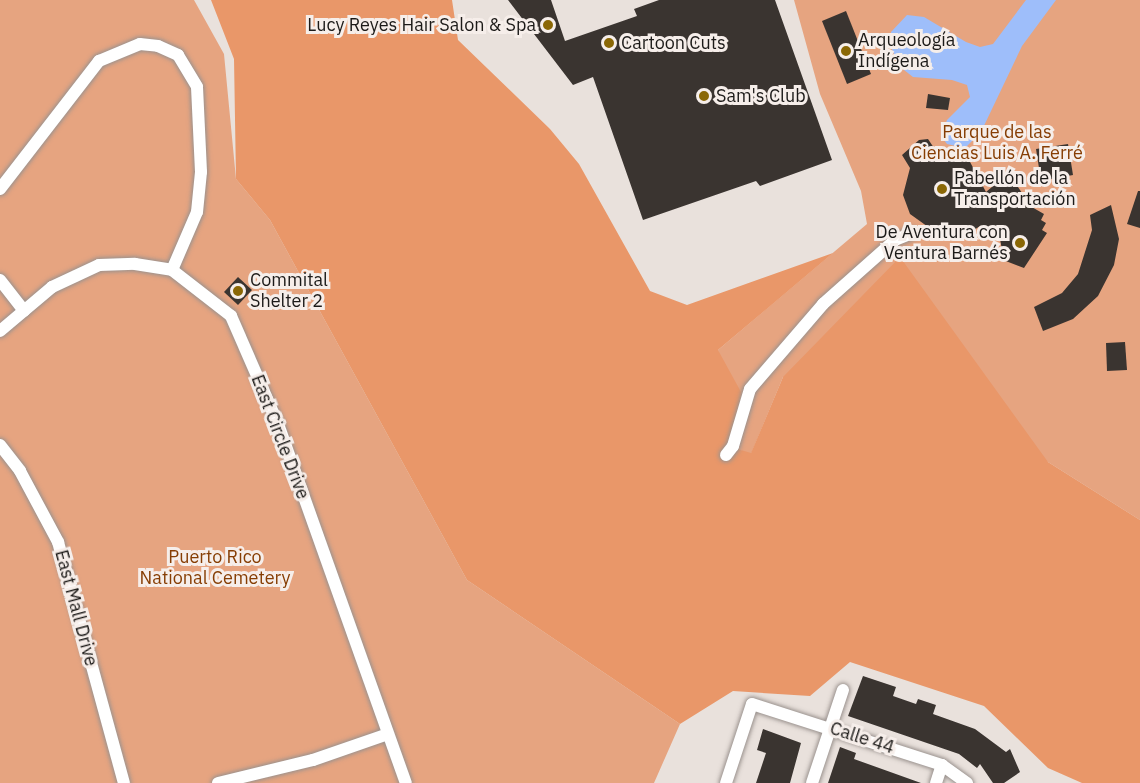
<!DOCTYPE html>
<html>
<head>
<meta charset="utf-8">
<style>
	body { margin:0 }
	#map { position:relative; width:1140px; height:783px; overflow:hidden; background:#e9e1dc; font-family:"IBM Plex Sans",sans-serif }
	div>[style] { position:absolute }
	.green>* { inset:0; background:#e6a480 }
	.forest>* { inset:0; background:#e99769 }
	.water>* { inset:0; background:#9ebefa }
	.building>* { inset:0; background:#3a3430 }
	.roads { filter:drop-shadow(0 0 2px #9a928e) drop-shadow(0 0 2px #9a928e) }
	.minor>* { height:12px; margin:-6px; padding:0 6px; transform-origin:6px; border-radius:6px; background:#fff }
	.dots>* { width:16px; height:16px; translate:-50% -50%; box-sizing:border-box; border:3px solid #f6eeea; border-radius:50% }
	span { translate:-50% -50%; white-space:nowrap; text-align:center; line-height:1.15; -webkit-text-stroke:6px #f6eeea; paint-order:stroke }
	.poi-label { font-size:18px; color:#1c1a18 }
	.right { translate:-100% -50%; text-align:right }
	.left { translate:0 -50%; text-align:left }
	.park-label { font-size:18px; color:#863d03 }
	.street-label { font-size:18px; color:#1c1a18 }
</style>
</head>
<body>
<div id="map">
	<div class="green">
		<i style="clip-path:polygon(0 0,194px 0,224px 54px,236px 179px,270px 220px,467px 580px,680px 724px,654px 783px,0 783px)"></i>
		<i style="clip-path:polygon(794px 0,1140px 0,1140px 520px,1048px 462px,783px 377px,751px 454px,731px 447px,718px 350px,867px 224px,861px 191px,820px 94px)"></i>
	</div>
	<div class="forest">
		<i style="clip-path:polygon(211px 0,452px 0,458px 40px,550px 129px,579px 164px,650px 291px,687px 305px,833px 253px,718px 350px,741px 392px,731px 447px,751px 453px,783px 377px,900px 257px,1048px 462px,1140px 520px,1140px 783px,1082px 783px,1048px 768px,984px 706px,850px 662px,810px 696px,733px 691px,680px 724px,467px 580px,270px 220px,236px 179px,234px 59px)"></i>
	</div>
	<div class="water">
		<i style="clip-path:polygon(1026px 0,1056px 0,1022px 46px,981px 132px,965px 148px,947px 144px,941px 136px,947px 120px,970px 97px,967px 85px,952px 80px,913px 77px,899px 66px,891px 47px,891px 32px,907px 15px,924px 17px,966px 42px,980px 47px,993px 44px)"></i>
	</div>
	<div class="building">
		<i style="clip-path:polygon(508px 0,551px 0,565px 41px,637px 16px,634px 9px,659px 0,775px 0,832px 160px,760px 186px,756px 181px,643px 220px,593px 77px,573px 85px)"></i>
		<i style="clip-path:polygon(846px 11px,871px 74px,847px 84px,822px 21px)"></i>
		<i style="clip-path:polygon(928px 94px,950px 98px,948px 110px,926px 108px)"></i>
		<i style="clip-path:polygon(928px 139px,936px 151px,951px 151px,969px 160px,986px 192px,999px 181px,1016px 184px,1024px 196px,1023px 202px,1044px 214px,1041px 220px,1046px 223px,1042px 230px,1047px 233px,1024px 268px,998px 258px,1002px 250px,1000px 239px,980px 226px,965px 236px,959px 227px,931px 229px,910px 214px,903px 195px,910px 168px,902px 155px,919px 140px)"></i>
		<i style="clip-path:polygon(1068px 144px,1073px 175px,1041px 181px,1036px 149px)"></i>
		<i style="clip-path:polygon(1138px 191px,1140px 191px,1140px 228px,1127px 224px)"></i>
		<i style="clip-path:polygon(1111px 205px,1119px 239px,1114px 265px,1098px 296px,1073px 319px,1043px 331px,1034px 307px,1062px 293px,1078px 274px,1092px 230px,1090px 215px)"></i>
		<i style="clip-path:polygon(238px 277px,252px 290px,238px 305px,224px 292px)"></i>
		<i style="clip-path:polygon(1125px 342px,1127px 370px,1107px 371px,1106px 343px)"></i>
		<i style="clip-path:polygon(863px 676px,896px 687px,893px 696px,916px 704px,918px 699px,936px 705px,933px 714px,975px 729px,1006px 752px,1010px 749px,1020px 772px,1004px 783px,993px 783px,980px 764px,977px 768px,959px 754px,848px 716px)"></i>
		<i style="clip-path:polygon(763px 729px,801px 743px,790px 783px,756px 783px,766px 753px,757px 750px)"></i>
		<i style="clip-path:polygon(840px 747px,856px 753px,854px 759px,921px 783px,828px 783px)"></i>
	</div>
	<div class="roads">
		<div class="minor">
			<i style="left:0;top:189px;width:162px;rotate:-52.3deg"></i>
			<i style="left:99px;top:61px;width:44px;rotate:-22.5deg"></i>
			<i style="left:140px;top:44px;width:18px;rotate:6deg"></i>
			<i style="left:158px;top:46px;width:22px;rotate:24deg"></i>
			<i style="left:178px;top:55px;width:37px;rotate:59deg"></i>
			<i style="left:197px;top:87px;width:85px;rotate:87.3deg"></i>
			<i style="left:201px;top:172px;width:40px;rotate:95.7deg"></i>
			<i style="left:197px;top:212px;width:63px;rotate:113.3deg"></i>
			<i style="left:0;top:280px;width:39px;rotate:52deg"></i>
			<i style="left:0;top:331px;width:68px;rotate:-40.2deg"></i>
			<i style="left:52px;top:287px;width:52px;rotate:-25.1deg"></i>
			<i style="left:99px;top:265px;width:36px;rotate:-2deg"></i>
			<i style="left:135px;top:264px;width:37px;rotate:9deg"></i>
			<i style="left:172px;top:270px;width:75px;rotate:37.9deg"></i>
			<i style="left:231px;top:316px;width:118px;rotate:66.5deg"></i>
			<i style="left:278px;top:424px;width:381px;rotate:70.4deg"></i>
			<i style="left:0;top:445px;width:33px;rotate:52deg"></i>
			<i style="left:20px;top:471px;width:81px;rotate:61.8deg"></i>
			<i style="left:58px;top:542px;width:250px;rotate:74.7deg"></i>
			<i style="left:726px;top:455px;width:11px;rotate:-52deg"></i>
			<i style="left:733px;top:446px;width:59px;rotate:-73.4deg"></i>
			<i style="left:750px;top:389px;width:112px;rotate:-49.3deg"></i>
			<i style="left:823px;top:304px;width:96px;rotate:-41.6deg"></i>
			<i style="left:895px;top:240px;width:18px;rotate:-22deg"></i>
			<i style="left:218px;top:783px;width:98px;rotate:-13.6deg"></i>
			<i style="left:313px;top:760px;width:79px;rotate:-19.1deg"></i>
			<i style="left:726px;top:783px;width:83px;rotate:-71.8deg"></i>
			<i style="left:752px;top:704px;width:200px;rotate:17.8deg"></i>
			<i style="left:942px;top:765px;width:31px;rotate:36deg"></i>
			<i style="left:812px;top:783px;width:98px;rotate:-71.6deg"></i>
			<i style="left:936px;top:783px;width:19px;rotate:-72deg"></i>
		</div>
	</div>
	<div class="dots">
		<i style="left:548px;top:25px;background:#8a6705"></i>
		<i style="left:609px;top:43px;background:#8a6705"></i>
		<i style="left:846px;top:51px;background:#8a6705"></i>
		<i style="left:704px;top:96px;background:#8a6705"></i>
		<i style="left:942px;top:189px;background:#8a6705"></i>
		<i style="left:1020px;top:243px;background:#8a6705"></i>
		<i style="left:238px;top:291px;background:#8a6705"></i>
	</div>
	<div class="poi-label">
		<span class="right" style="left:536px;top:25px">Lucy Reyes Hair Salon &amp; Spa</span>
		<span class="left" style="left:858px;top:51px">Arqueología<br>Indígena</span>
		<span class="left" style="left:621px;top:43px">Cartoon Cuts</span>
		<span class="left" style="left:716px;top:96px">Sam's Club</span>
		<span class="left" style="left:954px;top:189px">Pabellón de la<br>Transportación</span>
		<span class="right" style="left:1008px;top:243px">De Aventura con<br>Ventura Barnés</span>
		<span class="left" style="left:250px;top:291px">Commital<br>Shelter 2</span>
	</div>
	<div class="park-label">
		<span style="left:997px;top:143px">Parque de las<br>Ciencias Luis A. Ferré</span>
		<span style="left:215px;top:568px">Puerto Rico<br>National Cemetery</span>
	</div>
	<div class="street-label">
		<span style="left:280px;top:437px;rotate:69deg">East Circle Drive</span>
		<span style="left:76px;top:608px;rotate:75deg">East Mall Drive</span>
		<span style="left:862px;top:738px;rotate:18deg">Calle 44</span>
	</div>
</div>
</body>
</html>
